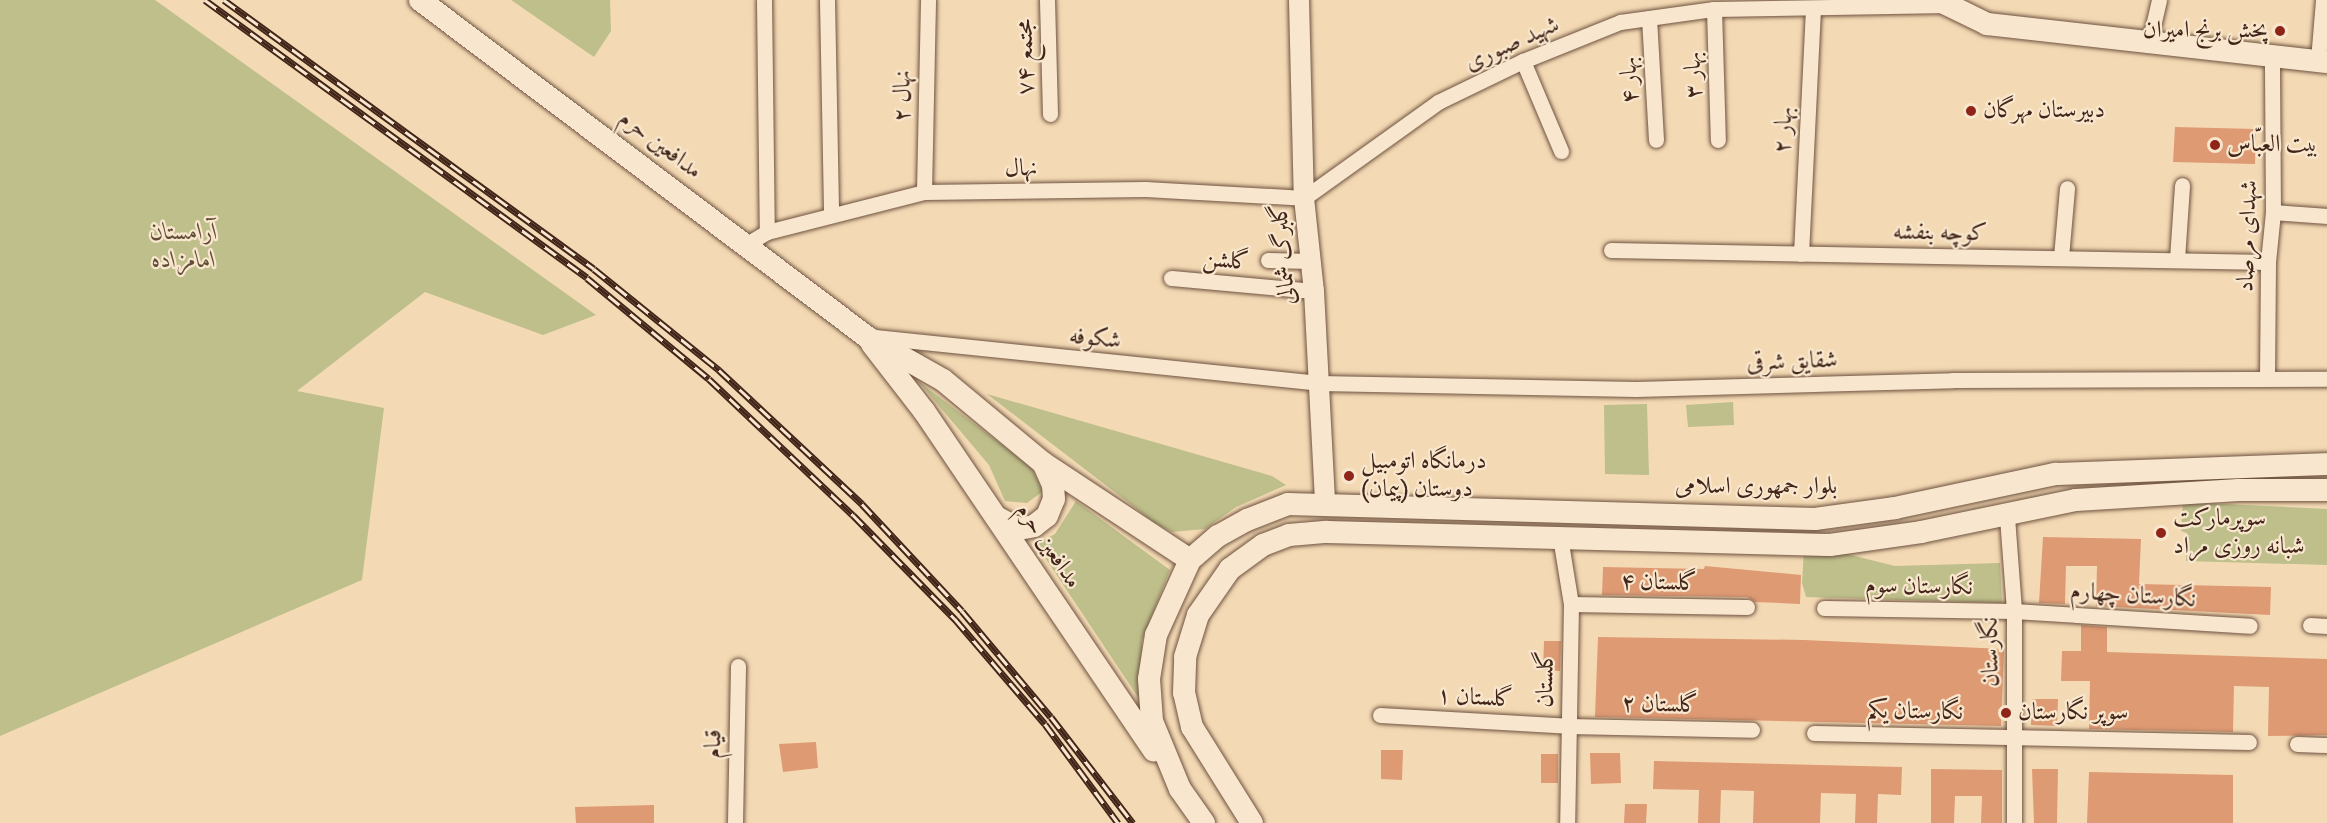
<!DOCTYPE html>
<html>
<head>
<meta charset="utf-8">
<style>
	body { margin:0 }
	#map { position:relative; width:2327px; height:823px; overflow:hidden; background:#f4dab4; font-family:"IM FELL DW Pica",Amiri,serif }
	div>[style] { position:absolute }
	.green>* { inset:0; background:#bebf8b }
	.building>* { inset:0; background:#de9a73 }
	.roads { filter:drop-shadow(0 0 2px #6e5240) drop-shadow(0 0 2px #6e5240) }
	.minor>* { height:15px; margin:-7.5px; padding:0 7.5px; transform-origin:7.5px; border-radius:7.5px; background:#f8e7ce }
	.tertiary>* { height:20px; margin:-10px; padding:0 10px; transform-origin:10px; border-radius:10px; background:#f8e7ce }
	.secondary>* { height:22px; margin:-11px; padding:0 11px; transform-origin:11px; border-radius:11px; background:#f8e7ce }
	.rail>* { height:7px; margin-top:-3.5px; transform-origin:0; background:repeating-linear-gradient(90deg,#f8e7ce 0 14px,#422519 0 28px); box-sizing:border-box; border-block:2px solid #422519 }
	.dots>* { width:16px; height:16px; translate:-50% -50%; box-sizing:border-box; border:3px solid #f8e7ce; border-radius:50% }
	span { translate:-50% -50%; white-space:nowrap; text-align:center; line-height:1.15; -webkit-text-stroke:4.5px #f8e7ce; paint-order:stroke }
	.poi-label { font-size:24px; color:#422519 }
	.right { translate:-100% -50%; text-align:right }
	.left { translate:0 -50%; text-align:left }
	.street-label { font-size:24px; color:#422519 }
	.park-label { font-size:24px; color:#614c36; font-style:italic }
</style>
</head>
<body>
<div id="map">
	<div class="green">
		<i style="clip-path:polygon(0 0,155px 0,596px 315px,543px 335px,425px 292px,297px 391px,384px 408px,362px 580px,0 736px)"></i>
		<i style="clip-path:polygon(511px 0,610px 0,611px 31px,594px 57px)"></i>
		<i style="clip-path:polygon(918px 381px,1031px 467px,1043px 491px,1027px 503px,1005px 501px,989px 465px)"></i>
		<i style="clip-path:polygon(987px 394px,1272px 476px,1286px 485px,1236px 507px,1205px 529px,1172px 532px,1155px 523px)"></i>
		<i style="clip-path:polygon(1733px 402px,1734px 425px,1688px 427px,1686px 405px)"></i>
		<i style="clip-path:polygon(1647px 404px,1649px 475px,1605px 474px,1604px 405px)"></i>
		<i style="clip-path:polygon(1076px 501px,1170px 570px,1142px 640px,1140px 700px,1036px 544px,1055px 534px)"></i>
		<i style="clip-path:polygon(2183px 502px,2327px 509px,2327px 565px,2186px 561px,2187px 533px,2181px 531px)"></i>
		<i style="clip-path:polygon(1804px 551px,1843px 553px,1895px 566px,2000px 563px,2002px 603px,1806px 597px,1802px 583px)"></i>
	</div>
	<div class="building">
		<i style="clip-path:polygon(2175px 127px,2256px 129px,2255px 164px,2173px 162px)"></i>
		<i style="clip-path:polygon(2043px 537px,2141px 539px,2139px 584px,2271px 587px,2270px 615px,2096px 606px,2097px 566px,2066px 566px,2065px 604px,2039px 603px)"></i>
		<i style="clip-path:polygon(1705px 566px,1801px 575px,1800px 604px,1755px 602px,1747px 597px,1602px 595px,1603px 567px,1704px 569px)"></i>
		<i style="clip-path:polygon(2081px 625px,2107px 627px,2107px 652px,2327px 659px,2327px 735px,2268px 736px,2269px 687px,2234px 686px,2233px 732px,2089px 729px,2090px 681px,2061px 681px,2062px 651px,2081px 651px)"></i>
		<i style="clip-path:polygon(1598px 637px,1804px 640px,2004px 649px,2001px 726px,1595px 717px)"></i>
		<i style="clip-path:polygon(1544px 641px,1561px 641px,1560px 671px,1543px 670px)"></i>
		<i style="clip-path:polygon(2032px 699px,2058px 699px,2057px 726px,2031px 725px)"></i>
		<i style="clip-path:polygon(816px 742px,818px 768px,783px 772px,779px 744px)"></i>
		<i style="clip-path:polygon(1381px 750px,1403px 750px,1402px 780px,1381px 779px)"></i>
		<i style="clip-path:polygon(1590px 753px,1620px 753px,1621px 783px,1591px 784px)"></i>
		<i style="clip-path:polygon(1541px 754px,1558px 754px,1558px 783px,1541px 783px)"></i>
		<i style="clip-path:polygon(1654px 761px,1902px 767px,1901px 795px,1878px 794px,1877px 823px,1855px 823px,1856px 794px,1821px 793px,1820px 823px,1753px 823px,1754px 791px,1721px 790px,1720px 823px,1698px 823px,1699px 790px,1653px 789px)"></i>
		<i style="clip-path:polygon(1931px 769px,2002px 770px,2002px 823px,1981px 823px,1982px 796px,1955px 796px,1954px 823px,1931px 823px)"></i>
		<i style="clip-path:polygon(2032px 769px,2058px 769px,2057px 823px,2034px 823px)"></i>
		<i style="clip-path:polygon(2089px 772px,2233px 775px,2233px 823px,2087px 823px)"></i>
		<i style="clip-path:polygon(1625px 804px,1647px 804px,1646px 823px,1624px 823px)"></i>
		<i style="clip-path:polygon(654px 805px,654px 823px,576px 823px,575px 807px)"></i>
	</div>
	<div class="roads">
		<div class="minor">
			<i style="left:764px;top:0;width:232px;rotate:89.3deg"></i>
			<i style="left:827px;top:0;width:215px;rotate:88.9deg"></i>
			<i style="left:1047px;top:0;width:114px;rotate:88.5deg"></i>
			<i style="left:1714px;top:9px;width:131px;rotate:88.3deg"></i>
			<i style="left:1649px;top:18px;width:122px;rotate:86.7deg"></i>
			<i style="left:2150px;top:39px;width:40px;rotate:-77deg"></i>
			<i style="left:2318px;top:60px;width:60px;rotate:-85.2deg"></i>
			<i style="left:1523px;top:61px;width:98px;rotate:67.1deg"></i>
			<i style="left:924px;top:192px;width:192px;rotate:-88.8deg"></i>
			<i style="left:2273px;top:212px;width:54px;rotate:4.2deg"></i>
			<i style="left:747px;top:244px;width:23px;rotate:-31deg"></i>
			<i style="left:767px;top:232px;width:162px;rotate:-14.3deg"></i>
			<i style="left:924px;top:192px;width:221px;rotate:-0.8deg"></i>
			<i style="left:1145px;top:189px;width:159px;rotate:3.2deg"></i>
			<i style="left:1304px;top:198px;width:165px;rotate:-35.6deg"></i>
			<i style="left:1438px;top:102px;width:94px;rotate:-25.8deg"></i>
			<i style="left:1523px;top:61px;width:105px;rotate:-21.9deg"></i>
			<i style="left:1620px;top:22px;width:95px;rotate:-7.9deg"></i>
			<i style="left:1714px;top:9px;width:235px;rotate:-1deg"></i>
			<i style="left:1611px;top:250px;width:657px;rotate:1.05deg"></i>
			<i style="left:1801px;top:254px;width:245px;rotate:-87.2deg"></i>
			<i style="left:2061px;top:257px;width:69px;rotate:-85deg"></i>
			<i style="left:2177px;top:259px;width:74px;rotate:-86.1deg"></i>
			<i style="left:1268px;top:260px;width:43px;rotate:1.3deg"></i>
			<i style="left:1171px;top:278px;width:144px;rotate:5.2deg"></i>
			<i style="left:875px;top:337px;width:446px;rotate:5.9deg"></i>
			<i style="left:1319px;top:383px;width:317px;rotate:1.1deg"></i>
			<i style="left:1636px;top:389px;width:317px;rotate:-1.6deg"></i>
			<i style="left:1953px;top:380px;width:374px;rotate:-0.2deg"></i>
			<i style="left:2267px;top:379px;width:117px;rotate:-89.5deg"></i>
			<i style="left:2268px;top:262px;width:50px;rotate:-84.3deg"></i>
			<i style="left:2273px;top:212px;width:153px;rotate:-90.4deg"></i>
			<i style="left:2007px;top:517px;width:94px;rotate:85.7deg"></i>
			<i style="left:2014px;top:611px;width:212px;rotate:90deg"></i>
			<i style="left:1560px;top:537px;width:68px;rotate:80.7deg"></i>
			<i style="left:1571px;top:604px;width:219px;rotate:91deg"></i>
			<i style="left:1571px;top:604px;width:176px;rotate:1deg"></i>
			<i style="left:1824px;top:608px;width:190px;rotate:0.9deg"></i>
			<i style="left:2014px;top:611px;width:236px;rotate:3.6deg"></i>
			<i style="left:2310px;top:625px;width:17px;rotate:3deg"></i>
			<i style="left:1380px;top:715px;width:188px;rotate:3.3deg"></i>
			<i style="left:1568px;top:726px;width:184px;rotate:1.2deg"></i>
			<i style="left:1814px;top:733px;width:435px;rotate:1.2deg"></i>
			<i style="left:2297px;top:744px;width:30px;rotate:2deg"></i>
			<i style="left:735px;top:823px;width:157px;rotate:-88.9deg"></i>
		</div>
		<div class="tertiary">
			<i style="left:1299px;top:0;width:198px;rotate:88.6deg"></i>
			<i style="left:1304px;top:198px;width:94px;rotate:83.9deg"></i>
			<i style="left:1314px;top:291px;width:212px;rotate:87deg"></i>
		</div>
		<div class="secondary">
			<i style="left:420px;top:0;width:560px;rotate:37.01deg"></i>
			<i style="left:867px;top:337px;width:87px;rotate:29.5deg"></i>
			<i style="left:943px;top:380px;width:130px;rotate:39.7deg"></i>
			<i style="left:1043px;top:463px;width:176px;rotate:33.4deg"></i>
			<i style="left:1938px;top:0;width:55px;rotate:26.1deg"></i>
			<i style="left:1987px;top:24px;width:342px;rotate:6.4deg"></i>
			<i style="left:872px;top:344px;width:85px;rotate:52.2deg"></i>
			<i style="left:924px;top:411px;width:410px;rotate:55.9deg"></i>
			<i style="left:996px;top:517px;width:26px;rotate:28deg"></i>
			<i style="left:1019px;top:529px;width:15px;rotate:-11deg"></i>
			<i style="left:1034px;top:526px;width:16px;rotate:-38deg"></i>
			<i style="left:1047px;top:516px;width:18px;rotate:-68deg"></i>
			<i style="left:1054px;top:499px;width:14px;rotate:-94deg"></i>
			<i style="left:1053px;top:485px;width:24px;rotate:-114deg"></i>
			<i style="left:1204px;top:823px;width:42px;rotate:-125.2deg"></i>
			<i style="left:1180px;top:789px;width:74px;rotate:-112.4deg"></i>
			<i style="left:1152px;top:721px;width:42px;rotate:-94.1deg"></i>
			<i style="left:1149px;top:679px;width:45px;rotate:-81deg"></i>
			<i style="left:1156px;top:635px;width:82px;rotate:-65.6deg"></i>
			<i style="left:1190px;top:560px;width:37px;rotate:-41deg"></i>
			<i style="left:1218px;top:536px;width:33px;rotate:-29deg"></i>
			<i style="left:1247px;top:520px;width:44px;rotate:-21.3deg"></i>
			<i style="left:1288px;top:504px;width:527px;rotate:1.63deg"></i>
			<i style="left:1815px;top:519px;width:81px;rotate:-7.8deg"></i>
			<i style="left:1895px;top:508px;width:164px;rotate:-12deg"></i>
			<i style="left:2055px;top:474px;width:272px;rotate:-2.1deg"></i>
			<i style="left:1252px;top:823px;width:113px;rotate:-122deg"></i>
			<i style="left:1192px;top:727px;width:35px;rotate:-103deg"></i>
			<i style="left:1184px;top:693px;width:36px;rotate:-88deg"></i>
			<i style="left:1185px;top:657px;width:44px;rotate:-72.8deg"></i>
			<i style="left:1198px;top:615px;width:56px;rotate:-55.2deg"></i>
			<i style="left:1230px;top:569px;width:41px;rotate:-36deg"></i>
			<i style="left:1263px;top:545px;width:28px;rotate:-21deg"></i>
			<i style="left:1289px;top:535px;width:38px;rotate:-5deg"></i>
			<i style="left:1327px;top:532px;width:503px;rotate:1.48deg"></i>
			<i style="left:1830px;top:545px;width:92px;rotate:-8.1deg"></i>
			<i style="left:1921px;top:532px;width:158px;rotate:-11.7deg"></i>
			<i style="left:2076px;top:500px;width:163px;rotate:-3.5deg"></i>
			<i style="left:2239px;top:490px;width:88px"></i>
		</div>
	</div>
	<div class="rail">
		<i style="left:205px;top:0;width:472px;rotate:36deg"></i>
		<i style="left:587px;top:278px;width:158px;rotate:39.6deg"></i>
		<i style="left:709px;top:379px;width:198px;rotate:43.4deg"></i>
		<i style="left:853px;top:515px;width:146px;rotate:45.6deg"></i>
		<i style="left:955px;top:619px;width:138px;rotate:49.4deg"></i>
		<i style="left:1045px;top:724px;width:123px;rotate:53.6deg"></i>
		<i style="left:224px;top:0;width:457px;rotate:36deg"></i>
		<i style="left:594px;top:269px;width:161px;rotate:38.9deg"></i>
		<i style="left:719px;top:370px;width:196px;rotate:43.1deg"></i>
		<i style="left:862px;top:504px;width:146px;rotate:46.9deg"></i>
		<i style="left:962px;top:611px;width:138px;rotate:50deg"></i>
		<i style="left:1051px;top:717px;width:134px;rotate:52.3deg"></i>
	</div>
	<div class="dots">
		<i style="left:2280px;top:31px;background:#8f2418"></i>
		<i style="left:1971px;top:111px;background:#8f2418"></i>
		<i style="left:2215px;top:145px;background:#8f2418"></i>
		<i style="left:1349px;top:476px;background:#8f2418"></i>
		<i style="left:2161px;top:533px;background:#8f2418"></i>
		<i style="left:2006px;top:713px;background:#8f2418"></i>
	</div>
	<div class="poi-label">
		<span class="right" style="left:2268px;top:31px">پخش برنج امیران</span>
		<span class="left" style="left:1983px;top:111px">دبیرستان مهرگان</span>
		<span class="left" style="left:2227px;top:145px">بیت العبّاس</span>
		<span class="left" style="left:1361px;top:476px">درمانگاه اتومبیل<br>دوستان (پیمان)</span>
		<span class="left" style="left:2173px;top:533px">سوپرمارکت<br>شبانه روزی مراد</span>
		<span class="left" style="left:2018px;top:713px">سوپر نگارستان</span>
	</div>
	<div class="street-label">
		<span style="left:1512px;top:44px;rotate:-24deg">شهید صبوری</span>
		<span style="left:1026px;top:57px;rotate:-91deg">مجتمع ۷۴</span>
		<span style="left:1694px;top:75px;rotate:-92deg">بهار ۳</span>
		<span style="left:1630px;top:80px;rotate:-93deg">بهار ۴</span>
		<span style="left:903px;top:96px;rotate:-89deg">نهال ۲</span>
		<span style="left:1784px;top:130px;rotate:-87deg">بهار ۲</span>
		<span style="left:660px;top:145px;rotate:37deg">مدافعین حرم</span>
		<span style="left:1021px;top:169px;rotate:-1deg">نهال</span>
		<span style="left:1940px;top:233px;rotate:1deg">کوچه بنفشه</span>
		<span style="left:2248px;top:236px;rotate:-88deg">شهدای مرصاد</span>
		<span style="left:1284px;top:254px;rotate:-95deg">گلبرگ شمالی</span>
		<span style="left:1226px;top:261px;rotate:5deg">گلشن</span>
		<span style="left:1095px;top:339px;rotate:6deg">شکوفه</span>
		<span style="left:1792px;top:362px;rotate:-2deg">شقایق شرقی</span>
		<span style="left:1756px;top:487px">بلوار جمهوری اسلامی</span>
		<span style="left:1048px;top:546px;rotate:56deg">مدافعین حرم</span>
		<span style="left:1659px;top:583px;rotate:1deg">گلستان ۴</span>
		<span style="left:1919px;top:587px;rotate:1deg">نگارستان سوم</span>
		<span style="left:2133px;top:596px;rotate:4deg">نگارستان چهارم</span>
		<span style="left:1991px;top:652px;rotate:-91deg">نگارستان</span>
		<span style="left:1546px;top:679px;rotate:-89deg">گلستان</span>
		<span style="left:1475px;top:698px;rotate:3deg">گلستان ۱</span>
		<span style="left:1660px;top:705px;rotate:1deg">گلستان ۲</span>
		<span style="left:1915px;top:712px;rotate:1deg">نگارستان یکم</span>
		<span style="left:714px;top:744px;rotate:-89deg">قیام</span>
	</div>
	<div class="park-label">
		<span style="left:184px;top:247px">آرامستان<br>امامزاده</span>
	</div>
</div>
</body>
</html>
